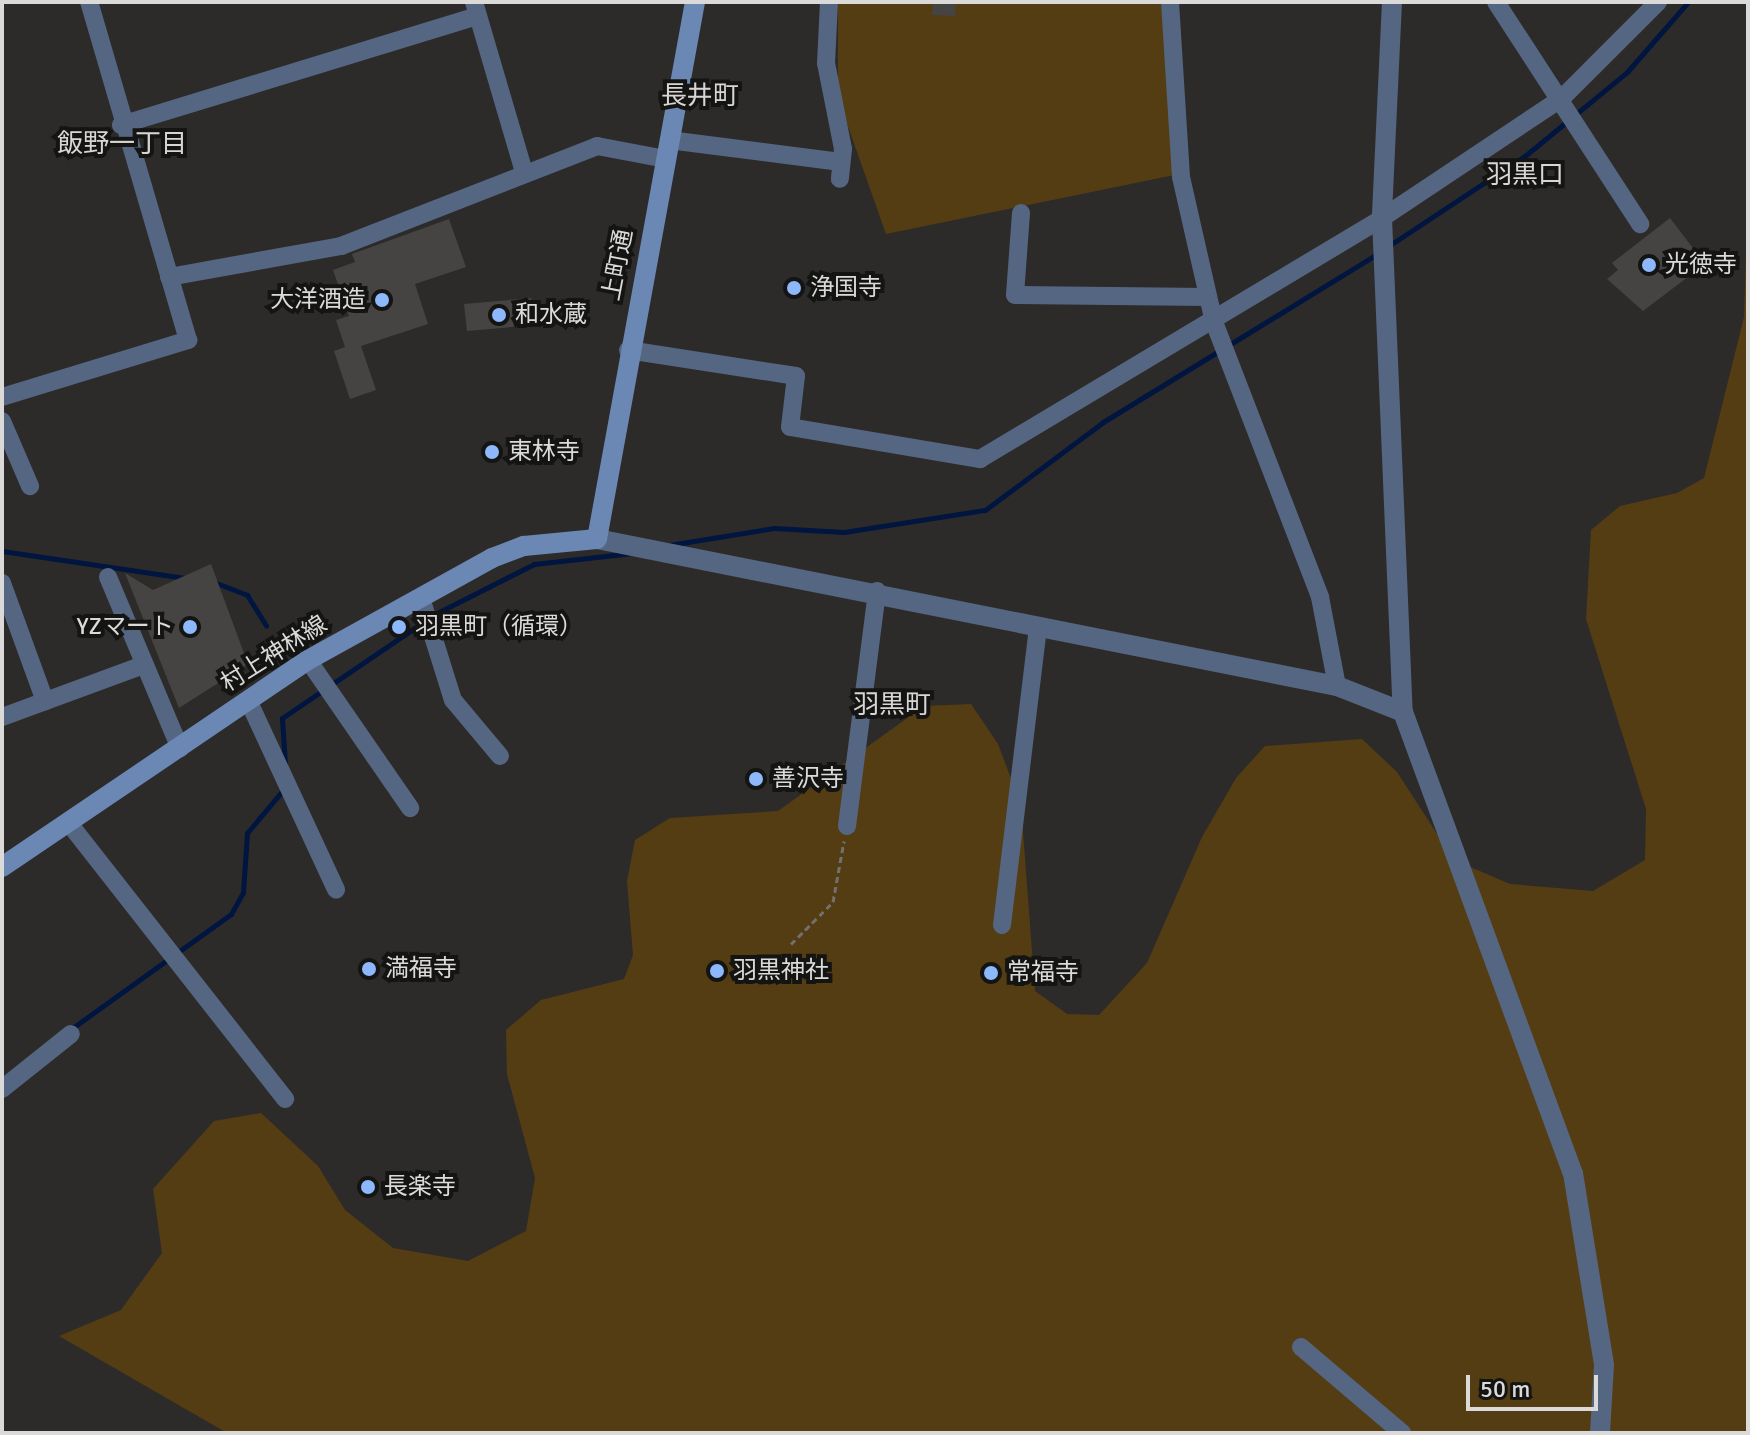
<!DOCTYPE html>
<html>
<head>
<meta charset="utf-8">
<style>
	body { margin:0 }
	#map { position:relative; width:1750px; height:1435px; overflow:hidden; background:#2d2b29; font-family:Signika,"Noto Sans JP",sans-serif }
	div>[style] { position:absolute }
	.green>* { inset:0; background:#543d13 }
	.stream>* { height:5px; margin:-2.5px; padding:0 2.5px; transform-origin:2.5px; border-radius:2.5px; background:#00153f }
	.building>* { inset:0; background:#464442 }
	.path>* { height:3px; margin-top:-1.5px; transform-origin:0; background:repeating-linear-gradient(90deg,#72706e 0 6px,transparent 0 10px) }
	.minor>* { height:18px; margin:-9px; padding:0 9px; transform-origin:9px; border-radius:9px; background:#556682 }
	.tertiary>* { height:20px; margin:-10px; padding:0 10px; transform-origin:10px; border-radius:10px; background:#556682 }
	.secondary>* { height:20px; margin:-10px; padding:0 10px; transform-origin:10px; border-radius:10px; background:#6b87b3 }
	.dots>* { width:22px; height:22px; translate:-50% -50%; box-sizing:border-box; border:4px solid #141413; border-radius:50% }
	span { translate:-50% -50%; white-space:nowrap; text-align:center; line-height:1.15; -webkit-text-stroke:8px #141413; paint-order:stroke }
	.street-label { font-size:24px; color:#dbdad9 }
	.poi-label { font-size:24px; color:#dbdad9 }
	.left { translate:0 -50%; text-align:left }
	.right { translate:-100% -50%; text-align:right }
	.neighbourhood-label { font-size:26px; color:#d8d6d4 }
	.frame { position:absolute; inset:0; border:4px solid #dbdad9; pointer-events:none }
	.scale { position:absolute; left:1466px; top:1375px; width:132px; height:36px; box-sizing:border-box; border:4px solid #dbdad9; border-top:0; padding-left:10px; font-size:24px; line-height:28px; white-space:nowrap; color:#dbdad9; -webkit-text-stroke:6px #141413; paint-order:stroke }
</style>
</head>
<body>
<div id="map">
	<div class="green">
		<i style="clip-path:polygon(838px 2px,1164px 2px,1189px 172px,886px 234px,838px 98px)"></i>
		<i style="clip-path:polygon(1748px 195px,1748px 1433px,227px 1433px,59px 1336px,121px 1310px,162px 1253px,153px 1189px,214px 1121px,261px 1113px,318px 1166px,345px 1210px,393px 1248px,468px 1261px,526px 1231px,535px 1178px,507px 1074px,506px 1030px,541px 1000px,624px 979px,633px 955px,627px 881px,635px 840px,670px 818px,778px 811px,924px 706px,971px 704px,998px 744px,1021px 805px,1035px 991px,1067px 1014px,1099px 1015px,1147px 963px,1202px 837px,1236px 778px,1265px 746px,1362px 739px,1397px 772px,1454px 860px,1510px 884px,1593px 891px,1645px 860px,1646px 809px,1586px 619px,1591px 530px,1620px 506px,1677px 493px,1704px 478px,1744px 317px)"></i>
	</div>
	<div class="stream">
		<i style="left:1390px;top:245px;width:163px;rotate:-33.5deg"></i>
		<i style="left:1526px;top:155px;width:131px;rotate:-39.4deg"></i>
		<i style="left:1627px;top:72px;width:93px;rotate:-48.9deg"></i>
		<i style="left:669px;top:545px;width:106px;rotate:-9.2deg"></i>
		<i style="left:774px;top:528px;width:70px;rotate:3.3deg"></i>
		<i style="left:844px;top:532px;width:143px;rotate:-8.9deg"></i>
		<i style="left:985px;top:510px;width:147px;rotate:-36.7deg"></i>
		<i style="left:1103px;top:422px;width:324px;rotate:-31.5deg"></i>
		<i style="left:2px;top:551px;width:185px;rotate:8.4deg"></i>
		<i style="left:211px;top:581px;width:39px;rotate:21deg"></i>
		<i style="left:247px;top:595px;width:36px;rotate:58deg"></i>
		<i style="left:431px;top:616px;width:115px;rotate:-26.8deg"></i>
		<i style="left:534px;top:564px;width:99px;rotate:-6.4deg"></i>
		<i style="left:285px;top:765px;width:47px;rotate:-93.7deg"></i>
		<i style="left:282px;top:718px;width:171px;rotate:-34.2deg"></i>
		<i style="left:71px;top:1029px;width:197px;rotate:-35.7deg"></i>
		<i style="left:231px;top:914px;width:25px;rotate:-61deg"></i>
		<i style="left:243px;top:892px;width:59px;rotate:-86.1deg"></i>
		<i style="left:247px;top:833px;width:56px;rotate:-50.1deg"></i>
	</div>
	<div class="building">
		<i style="clip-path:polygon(933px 2px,956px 2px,955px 16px,932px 15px)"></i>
		<i style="clip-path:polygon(1670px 218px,1705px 264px,1643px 311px,1607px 279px,1618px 270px,1612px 263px)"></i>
		<i style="clip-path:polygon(449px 219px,466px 267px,415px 284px,428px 324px,361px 346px,376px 390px,350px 399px,334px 351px,345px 347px,336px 320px,349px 316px,333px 270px,355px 262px,352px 254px)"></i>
		<i style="clip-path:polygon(531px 298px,534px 325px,467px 331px,464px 304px)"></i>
		<i style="clip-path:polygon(211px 564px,248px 664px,179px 708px,125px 573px,153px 590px)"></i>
	</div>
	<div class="path">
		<i style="left:791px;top:944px;width:59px;rotate:-45deg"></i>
		<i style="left:833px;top:902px;width:62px;rotate:-79.8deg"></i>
	</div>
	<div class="minor">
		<i style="left:474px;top:2px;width:174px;rotate:73.6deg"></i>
		<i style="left:829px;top:2px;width:61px;rotate:92.8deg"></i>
		<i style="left:826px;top:63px;width:88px;rotate:78.8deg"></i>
		<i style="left:843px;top:149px;width:30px;rotate:96deg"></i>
		<i style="left:1170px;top:2px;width:175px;rotate:86.4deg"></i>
		<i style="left:1181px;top:177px;width:149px;rotate:77.2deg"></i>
		<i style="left:1214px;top:322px;width:295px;rotate:68.9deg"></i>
		<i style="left:1320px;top:597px;width:91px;rotate:79.2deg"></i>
		<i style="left:1496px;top:2px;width:265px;rotate:57deg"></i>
		<i style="left:121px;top:125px;width:373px;rotate:-17deg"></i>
		<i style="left:669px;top:140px;width:173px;rotate:7.3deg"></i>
		<i style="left:1021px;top:213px;width:82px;rotate:94.2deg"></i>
		<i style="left:1015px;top:295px;width:193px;rotate:0.6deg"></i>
		<i style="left:169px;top:277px;width:175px;rotate:-10.2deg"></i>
		<i style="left:341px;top:246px;width:275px;rotate:-21.3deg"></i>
		<i style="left:597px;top:146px;width:70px;rotate:10.7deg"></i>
		<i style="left:628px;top:350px;width:170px;rotate:8.8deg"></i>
		<i style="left:796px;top:376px;width:51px;rotate:96.7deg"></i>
		<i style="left:790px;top:427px;width:193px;rotate:9.6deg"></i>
		<i style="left:980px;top:459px;width:469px;rotate:-30.9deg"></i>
		<i style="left:1382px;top:218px;width:216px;rotate:-33.7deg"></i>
		<i style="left:1562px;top:98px;width:136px;rotate:-45deg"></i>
		<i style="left:2px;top:397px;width:195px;rotate:-17deg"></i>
		<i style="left:188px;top:340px;width:352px;rotate:-106.3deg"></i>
		<i style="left:2px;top:421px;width:71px;rotate:66.7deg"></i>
		<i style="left:108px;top:577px;width:186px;rotate:67.2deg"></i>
		<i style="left:2px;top:583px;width:126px;rotate:70deg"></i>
		<i style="left:421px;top:598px;width:107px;rotate:72.6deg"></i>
		<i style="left:453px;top:700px;width:73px;rotate:50deg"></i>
		<i style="left:308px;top:660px;width:180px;rotate:55.4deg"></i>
		<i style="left:248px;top:700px;width:209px;rotate:65.1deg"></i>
		<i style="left:2px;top:717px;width:150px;rotate:-20.2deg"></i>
		<i style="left:68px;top:822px;width:352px;rotate:51.9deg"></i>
		<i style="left:847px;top:826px;width:237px;rotate:-82.7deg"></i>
		<i style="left:1002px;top:925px;width:300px;rotate:-83.1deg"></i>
		<i style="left:2px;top:1089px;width:88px;rotate:-38.6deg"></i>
		<i style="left:1301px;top:1347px;width:133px;rotate:40.4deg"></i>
	</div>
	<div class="tertiary">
		<i style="left:1392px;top:2px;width:216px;rotate:92.7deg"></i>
		<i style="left:1382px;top:218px;width:494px;rotate:87.6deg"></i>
		<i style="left:597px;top:539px;width:754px;rotate:11.24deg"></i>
		<i style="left:1337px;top:686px;width:71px;rotate:21.5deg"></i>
		<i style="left:1403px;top:712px;width:491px;rotate:69.8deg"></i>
		<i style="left:1573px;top:1173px;width:194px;rotate:80.8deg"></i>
		<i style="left:1604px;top:1365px;width:68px;rotate:93.4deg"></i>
	</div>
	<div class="secondary">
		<i style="left:2px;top:867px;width:369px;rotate:-34.1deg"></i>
		<i style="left:308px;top:660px;width:210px;rotate:-29deg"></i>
		<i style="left:492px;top:558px;width:34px;rotate:-21deg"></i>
		<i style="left:524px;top:546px;width:73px;rotate:-5.5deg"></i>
		<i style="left:597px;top:539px;width:546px;rotate:-79.66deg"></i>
	</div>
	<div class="dots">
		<i style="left:1649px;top:265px;background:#8db9fc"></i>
		<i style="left:794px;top:288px;background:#8db9fc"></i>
		<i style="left:382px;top:300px;background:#8db9fc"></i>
		<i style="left:499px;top:315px;background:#8db9fc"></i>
		<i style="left:492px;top:452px;background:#8db9fc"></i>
		<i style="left:190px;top:627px;background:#8db9fc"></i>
		<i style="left:399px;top:627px;background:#8db9fc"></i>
		<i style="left:756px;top:779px;background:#8db9fc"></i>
		<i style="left:369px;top:969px;background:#8db9fc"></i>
		<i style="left:717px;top:971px;background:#8db9fc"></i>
		<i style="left:991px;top:973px;background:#8db9fc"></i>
		<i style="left:368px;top:1187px;background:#8db9fc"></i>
	</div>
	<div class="street-label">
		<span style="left:618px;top:265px;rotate:-79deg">上町通</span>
		<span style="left:274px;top:654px;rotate:-32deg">村上神林線</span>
	</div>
	<div class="poi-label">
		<span class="left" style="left:1665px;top:265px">光徳寺</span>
		<span class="left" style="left:810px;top:288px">浄国寺</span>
		<span class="right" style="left:366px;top:300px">大洋酒造</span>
		<span class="left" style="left:515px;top:315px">和水蔵</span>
		<span class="left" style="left:508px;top:452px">東林寺</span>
		<span class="right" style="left:174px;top:627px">YZマート</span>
		<span class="left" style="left:415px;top:627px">羽黒町（循環）</span>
		<span class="left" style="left:772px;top:779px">善沢寺</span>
		<span class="left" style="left:385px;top:969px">満福寺</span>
		<span class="left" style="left:733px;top:971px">羽黒神社</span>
		<span class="left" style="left:1007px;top:973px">常福寺</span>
		<span class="left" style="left:384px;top:1187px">長楽寺</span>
	</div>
	<div class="neighbourhood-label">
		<span style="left:700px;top:97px">長井町</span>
		<span style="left:122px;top:145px">飯野一丁目</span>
		<span style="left:1525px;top:176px">羽黒口</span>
		<span style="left:892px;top:706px">羽黒町</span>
	</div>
	<div class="frame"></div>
	<div class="scale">50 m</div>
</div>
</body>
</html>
